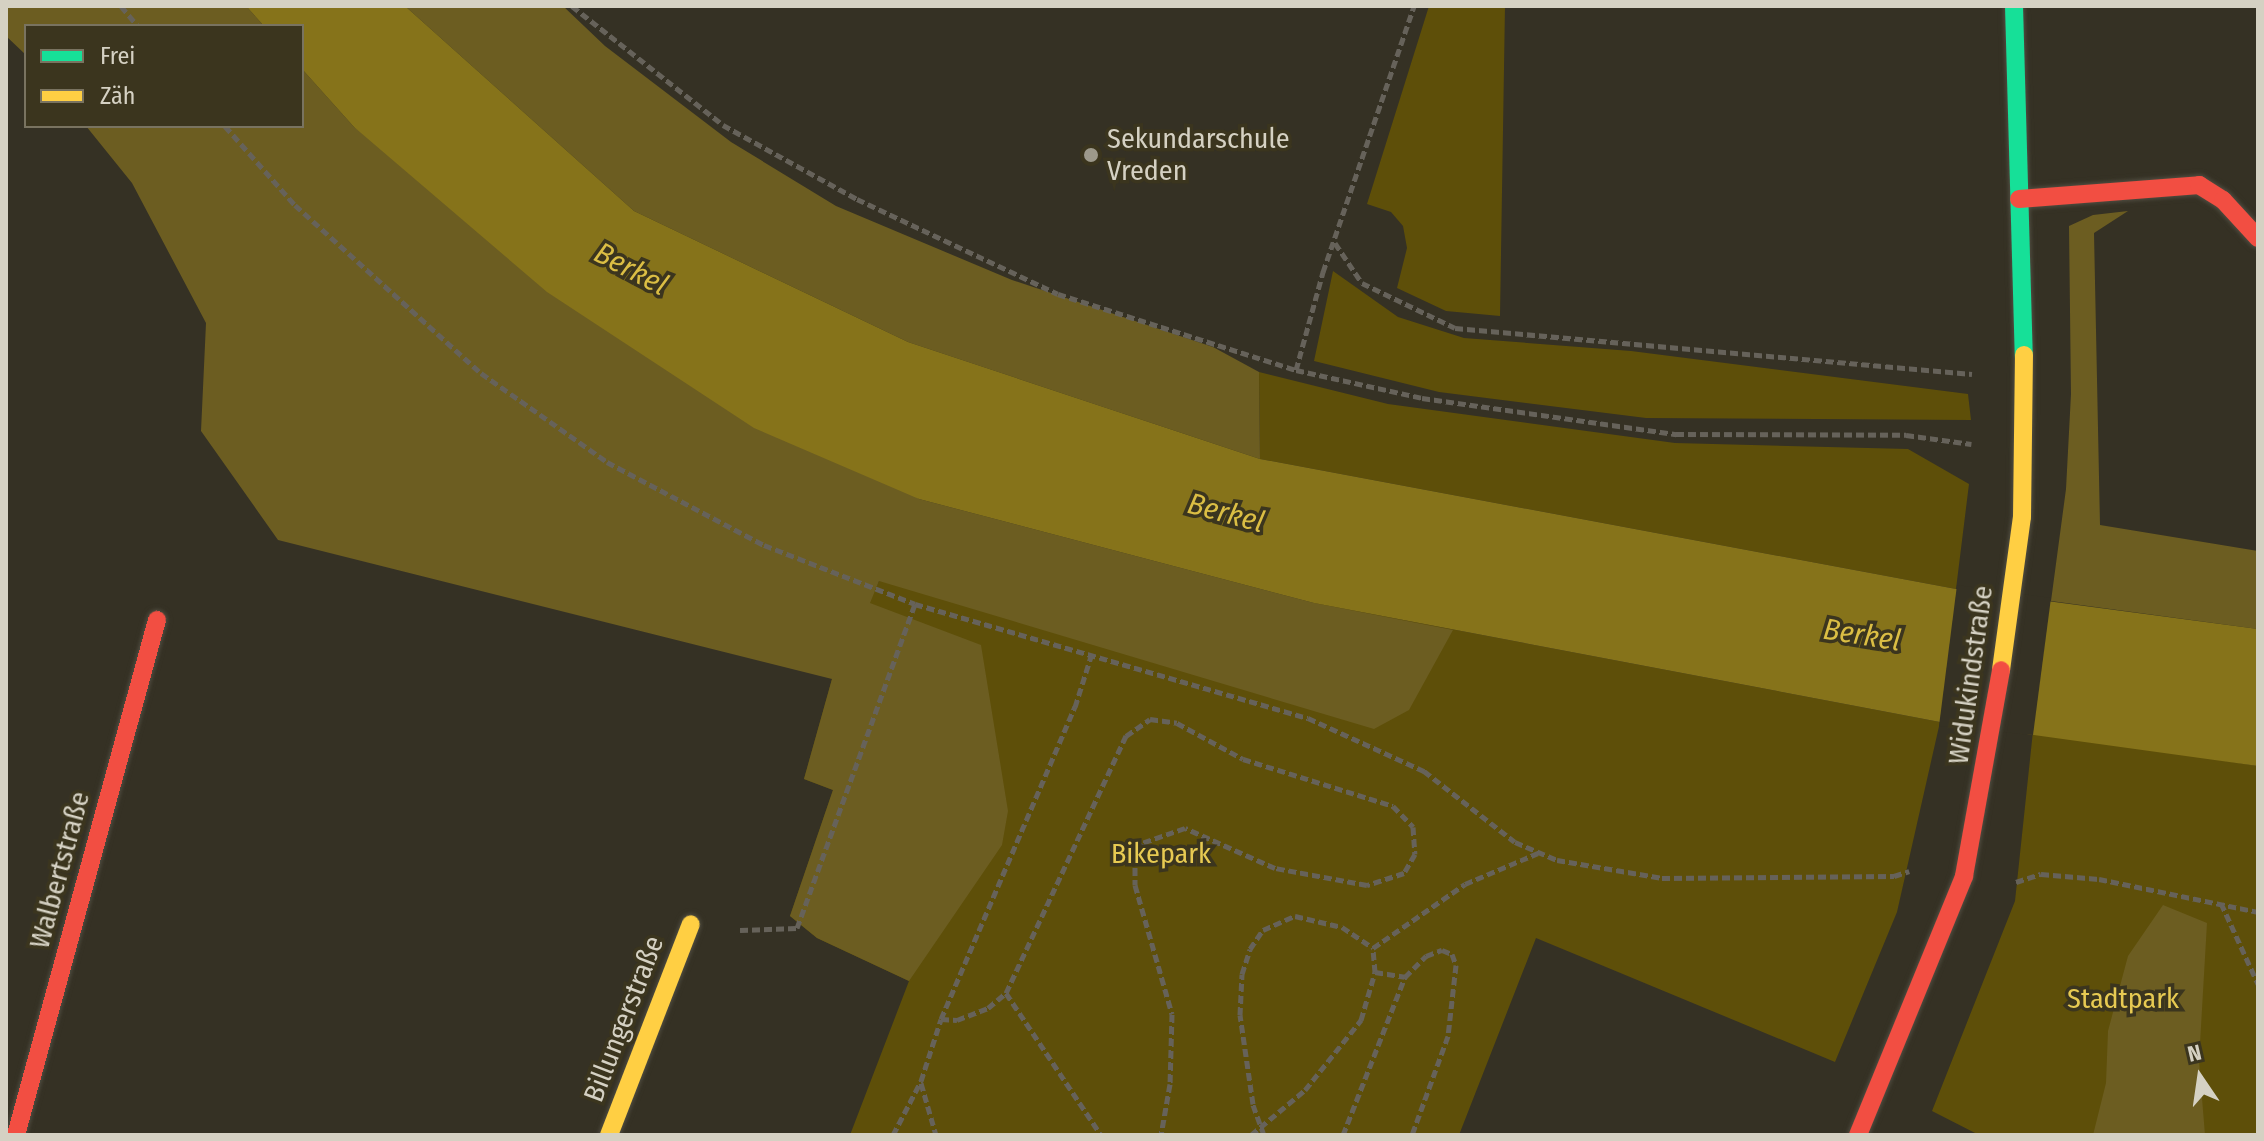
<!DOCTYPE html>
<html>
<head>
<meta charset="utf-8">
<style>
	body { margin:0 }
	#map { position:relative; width:2264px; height:1141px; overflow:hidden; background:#353124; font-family:"Fira Sans Condensed",sans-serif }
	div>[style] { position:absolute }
	.green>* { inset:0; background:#5e4f09 }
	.forest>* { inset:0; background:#6c5d21 }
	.water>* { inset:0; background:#86731a }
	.pier>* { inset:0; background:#353124 }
	.path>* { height:5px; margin-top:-2.5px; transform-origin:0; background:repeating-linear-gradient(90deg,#66625a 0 8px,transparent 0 12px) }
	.roads { filter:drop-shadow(0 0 2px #504d41) drop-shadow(0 0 2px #504d41) }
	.fast>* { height:18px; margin:-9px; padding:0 9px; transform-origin:9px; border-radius:9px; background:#16e098 }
	.slow>* { height:18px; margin:-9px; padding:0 9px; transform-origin:9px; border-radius:9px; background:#ffcf43 }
	.jam>* { height:18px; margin:-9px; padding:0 9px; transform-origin:9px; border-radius:9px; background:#f24e42 }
	.dots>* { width:22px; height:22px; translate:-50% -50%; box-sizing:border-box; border:4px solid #3b351e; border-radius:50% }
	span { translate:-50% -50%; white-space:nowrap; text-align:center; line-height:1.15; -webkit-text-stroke:7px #3b351e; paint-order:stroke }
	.poi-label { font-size:28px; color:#d5d1c3 }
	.left { translate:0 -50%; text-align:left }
	.street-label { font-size:28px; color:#d5d1c3 }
	.park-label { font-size:28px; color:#e7ca52 }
	.water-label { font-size:30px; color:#dbbe44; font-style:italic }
	.frame { position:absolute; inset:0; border:8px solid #d5d1c3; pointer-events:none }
	.legend { position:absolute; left:24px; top:24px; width:280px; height:104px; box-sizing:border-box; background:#3b351e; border:2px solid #797360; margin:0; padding:10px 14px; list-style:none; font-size:24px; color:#d5d1c3 }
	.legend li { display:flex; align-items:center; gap:16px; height:40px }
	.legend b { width:40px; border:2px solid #797360 }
	.north { position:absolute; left:2160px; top:1037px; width:80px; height:80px; -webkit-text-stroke:6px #3b351e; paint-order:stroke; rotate:347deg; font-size:22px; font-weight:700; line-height:32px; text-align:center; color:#d5d1c3 }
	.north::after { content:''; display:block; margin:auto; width:28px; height:36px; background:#d5d1c3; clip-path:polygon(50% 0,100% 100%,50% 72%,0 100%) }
</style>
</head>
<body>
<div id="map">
	<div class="green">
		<i style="clip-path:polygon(1429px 6px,1505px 6px,1500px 316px,1446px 311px,1397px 288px,1407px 248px,1403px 226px,1391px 212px,1367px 204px)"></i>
		<i style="clip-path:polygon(1333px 271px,1398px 317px,1464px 338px,1631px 351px,1968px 394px,1971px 420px,1646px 418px,1439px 392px,1314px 361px)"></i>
		<i style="clip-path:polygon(1259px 372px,1388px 404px,1675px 443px,1908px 449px,1969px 484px,1956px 589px,1260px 459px)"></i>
		<i style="clip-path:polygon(879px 581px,1314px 603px,1940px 722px,1897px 912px,1835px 1062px,1536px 938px,1459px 1135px,850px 1135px,909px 981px,817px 938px,790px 916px,833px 790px,804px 779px,832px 679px)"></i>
		<i style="clip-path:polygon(2033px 731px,2258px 766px,2258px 1135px,1979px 1135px,1932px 1111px,2015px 901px)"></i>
	</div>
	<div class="forest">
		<i style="clip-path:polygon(6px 6px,246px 6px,264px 26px,26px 26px,26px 55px,6px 36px)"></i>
		<i style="clip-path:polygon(405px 6px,563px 6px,605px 46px,731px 142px,836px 206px,1012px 280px,1213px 347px,1259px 372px,1260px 459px,908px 342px,634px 211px)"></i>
		<i style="clip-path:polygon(302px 69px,354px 127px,919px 499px,1314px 603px,1453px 630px,1409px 710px,1374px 729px,879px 581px,870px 603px,981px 645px,1008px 811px,1002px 845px,909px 981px,817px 938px,790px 916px,833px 790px,804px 779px,832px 679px,278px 540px,201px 431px,206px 323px,132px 183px,86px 126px,302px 126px)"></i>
		<i style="clip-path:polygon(2128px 211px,2094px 233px,2100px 525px,2258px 551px,2258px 629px,2051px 601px,2066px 489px,2071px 394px,2069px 226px,2093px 215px)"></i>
		<i style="clip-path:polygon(2163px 905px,2207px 923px,2199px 1061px,2205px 1135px,2093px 1135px,2106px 1083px,2108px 1031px,2128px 956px)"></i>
	</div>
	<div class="water">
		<i style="clip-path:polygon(246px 6px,405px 6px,634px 211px,908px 342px,1260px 459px,1956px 589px,2258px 629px,2258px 766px,1940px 722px,1314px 603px,919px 499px,754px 428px,547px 292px,354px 127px,302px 69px,302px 26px,264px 26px)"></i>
	</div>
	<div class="pier">
		<i style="clip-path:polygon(1957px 585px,2051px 598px,2033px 735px,1939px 726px)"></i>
	</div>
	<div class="path">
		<i style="left:121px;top:6px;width:26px;rotate:50deg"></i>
		<i style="left:572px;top:6px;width:192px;rotate:38.2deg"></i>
		<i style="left:723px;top:125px;width:153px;rotate:28.9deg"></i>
		<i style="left:857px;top:199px;width:222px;rotate:25.3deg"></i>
		<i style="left:1058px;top:294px;width:250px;rotate:17.7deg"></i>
		<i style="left:1296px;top:370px;width:129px;rotate:12.5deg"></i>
		<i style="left:1422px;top:398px;width:257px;rotate:8.1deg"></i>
		<i style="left:1676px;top:434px;width:230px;rotate:0.2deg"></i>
		<i style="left:1906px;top:435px;width:66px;rotate:7.9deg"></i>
		<i style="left:225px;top:126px;width:106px;rotate:48.5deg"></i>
		<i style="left:295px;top:205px;width:251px;rotate:42.1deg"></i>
		<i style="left:481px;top:373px;width:154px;rotate:35.2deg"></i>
		<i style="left:607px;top:462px;width:178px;rotate:27.9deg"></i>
		<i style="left:764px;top:545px;width:162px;rotate:21.3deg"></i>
		<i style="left:915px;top:604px;width:409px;rotate:16.2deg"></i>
		<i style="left:1308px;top:718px;width:128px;rotate:24.6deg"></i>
		<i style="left:1424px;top:771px;width:115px;rotate:38deg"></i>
		<i style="left:1515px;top:842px;width:46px;rotate:23.2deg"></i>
		<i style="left:1557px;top:860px;width:107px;rotate:9.7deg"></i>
		<i style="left:1662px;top:878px;width:232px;rotate:-0.5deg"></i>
		<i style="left:1894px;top:876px;width:16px;rotate:-18deg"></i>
		<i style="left:1335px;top:243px;width:48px;rotate:56deg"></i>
		<i style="left:1362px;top:283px;width:103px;rotate:25.8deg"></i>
		<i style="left:1455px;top:328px;width:519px;rotate:5.08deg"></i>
		<i style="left:1296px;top:370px;width:102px;rotate:-74.6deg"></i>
		<i style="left:1323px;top:272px;width:281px;rotate:-71.1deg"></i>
		<i style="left:2016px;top:882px;width:26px;rotate:-18deg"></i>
		<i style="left:2041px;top:874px;width:58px;rotate:4.9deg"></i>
		<i style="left:2099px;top:879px;width:162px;rotate:11.7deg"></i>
		<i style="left:2221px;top:903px;width:89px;rotate:65.4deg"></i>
		<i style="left:740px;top:930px;width:57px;rotate:-2deg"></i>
		<i style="left:797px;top:928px;width:345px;rotate:-70deg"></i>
		<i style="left:1375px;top:972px;width:30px;rotate:9deg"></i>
		<i style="left:1006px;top:993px;width:171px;rotate:56.2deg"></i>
		<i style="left:941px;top:1019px;width:16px;rotate:4deg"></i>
		<i style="left:957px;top:1020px;width:33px;rotate:-21deg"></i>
		<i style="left:988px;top:1008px;width:23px;rotate:-40deg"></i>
		<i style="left:1006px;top:993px;width:284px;rotate:-65deg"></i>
		<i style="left:1126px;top:736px;width:29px;rotate:-35deg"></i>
		<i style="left:1150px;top:719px;width:27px;rotate:8deg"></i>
		<i style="left:1177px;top:723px;width:75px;rotate:28.6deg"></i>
		<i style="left:1243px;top:759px;width:157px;rotate:17.4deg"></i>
		<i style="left:1393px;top:806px;width:29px;rotate:46deg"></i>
		<i style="left:1413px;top:827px;width:27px;rotate:86deg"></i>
		<i style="left:1415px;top:854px;width:22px;rotate:120deg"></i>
		<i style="left:1404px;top:873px;width:39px;rotate:162deg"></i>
		<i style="left:1367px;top:885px;width:94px;rotate:-169.5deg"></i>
		<i style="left:1275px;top:868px;width:98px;rotate:-156deg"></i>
		<i style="left:1185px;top:828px;width:46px;rotate:160.8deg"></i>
		<i style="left:1142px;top:843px;width:15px;rotate:118deg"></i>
		<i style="left:1135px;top:856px;width:29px;rotate:90deg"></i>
		<i style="left:1135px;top:885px;width:134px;rotate:74deg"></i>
		<i style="left:1172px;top:1014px;width:70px;rotate:91.6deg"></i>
		<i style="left:1170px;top:1084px;width:52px;rotate:100deg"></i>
		<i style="left:921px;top:1083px;width:54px;rotate:73.9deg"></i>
		<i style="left:893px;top:1135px;width:61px;rotate:-62.6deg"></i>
		<i style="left:921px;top:1081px;width:65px;rotate:-72.1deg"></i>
		<i style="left:941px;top:1019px;width:340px;rotate:-66.8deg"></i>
		<i style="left:1075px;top:707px;width:57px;rotate:-72.5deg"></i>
		<i style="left:1251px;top:1135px;width:70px;rotate:-39.8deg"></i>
		<i style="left:1305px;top:1090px;width:90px;rotate:-51.3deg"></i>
		<i style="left:1361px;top:1020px;width:50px;rotate:-73.7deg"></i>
		<i style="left:1375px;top:972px;width:24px;rotate:-95deg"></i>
		<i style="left:1373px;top:948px;width:112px;rotate:-34.8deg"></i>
		<i style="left:1465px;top:884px;width:79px;rotate:-23deg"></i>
		<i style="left:1264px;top:1135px;width:33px;rotate:-110deg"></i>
		<i style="left:1253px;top:1104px;width:90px;rotate:-98.3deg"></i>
		<i style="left:1240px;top:1015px;width:41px;rotate:-87.2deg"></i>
		<i style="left:1242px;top:974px;width:26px;rotate:-72deg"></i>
		<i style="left:1250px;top:949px;width:23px;rotate:-56deg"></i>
		<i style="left:1263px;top:930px;width:35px;rotate:-24deg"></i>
		<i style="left:1295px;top:916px;width:48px;rotate:13.2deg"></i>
		<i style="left:1342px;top:927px;width:37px;rotate:34deg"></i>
		<i style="left:1343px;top:1135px;width:170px;rotate:-68.6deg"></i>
		<i style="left:1405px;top:977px;width:30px;rotate:-45deg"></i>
		<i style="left:1426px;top:956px;width:17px;rotate:-21deg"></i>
		<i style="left:1442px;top:950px;width:11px;rotate:22deg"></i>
		<i style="left:1452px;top:954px;width:12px;rotate:70deg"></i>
		<i style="left:1456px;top:965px;width:71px;rotate:96.4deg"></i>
		<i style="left:1448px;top:1036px;width:105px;rotate:110deg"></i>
	</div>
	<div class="roads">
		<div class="fast">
			<i style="left:2014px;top:6px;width:349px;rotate:88.4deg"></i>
		</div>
		<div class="slow">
			<i style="left:2001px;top:670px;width:154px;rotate:-82.2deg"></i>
			<i style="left:2022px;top:517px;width:162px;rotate:-89.3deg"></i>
			<i style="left:609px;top:1135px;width:226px;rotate:-68.8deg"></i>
		</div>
		<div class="jam">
			<i style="left:2019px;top:199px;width:181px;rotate:-4.4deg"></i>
			<i style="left:2199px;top:185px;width:28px;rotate:32deg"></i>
			<i style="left:2223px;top:200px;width:52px;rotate:47.4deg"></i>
			<i style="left:16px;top:1135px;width:534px;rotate:-74.69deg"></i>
			<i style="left:1858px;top:1135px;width:280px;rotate:-67.7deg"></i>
			<i style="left:1964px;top:876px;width:209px;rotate:-79.8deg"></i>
		</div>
	</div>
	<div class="dots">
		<i style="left:1091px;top:155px;background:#9d998b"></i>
	</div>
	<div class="poi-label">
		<span class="left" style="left:1107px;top:155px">Sekundarschule<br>Vreden</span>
	</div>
	<div class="street-label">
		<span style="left:1971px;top:675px;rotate:-82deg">Widukindstraße</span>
		<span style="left:60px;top:870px;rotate:-75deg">Walbertstraße</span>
		<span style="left:624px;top:1019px;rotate:-69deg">Billungerstraße</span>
	</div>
	<div class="park-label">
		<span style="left:1161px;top:854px">Bikepark</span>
		<span style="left:2123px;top:999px">Stadtpark</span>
	</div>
	<div class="water-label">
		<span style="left:631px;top:269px;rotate:28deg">Berkel</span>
		<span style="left:1226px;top:513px;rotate:15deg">Berkel</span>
		<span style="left:1862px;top:635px;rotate:9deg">Berkel</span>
	</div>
	<div class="frame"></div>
	<ul class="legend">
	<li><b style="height:10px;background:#16e098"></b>Frei</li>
	<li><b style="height:10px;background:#ffcf43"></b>Zäh</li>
	</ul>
	<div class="north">N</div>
</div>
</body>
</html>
